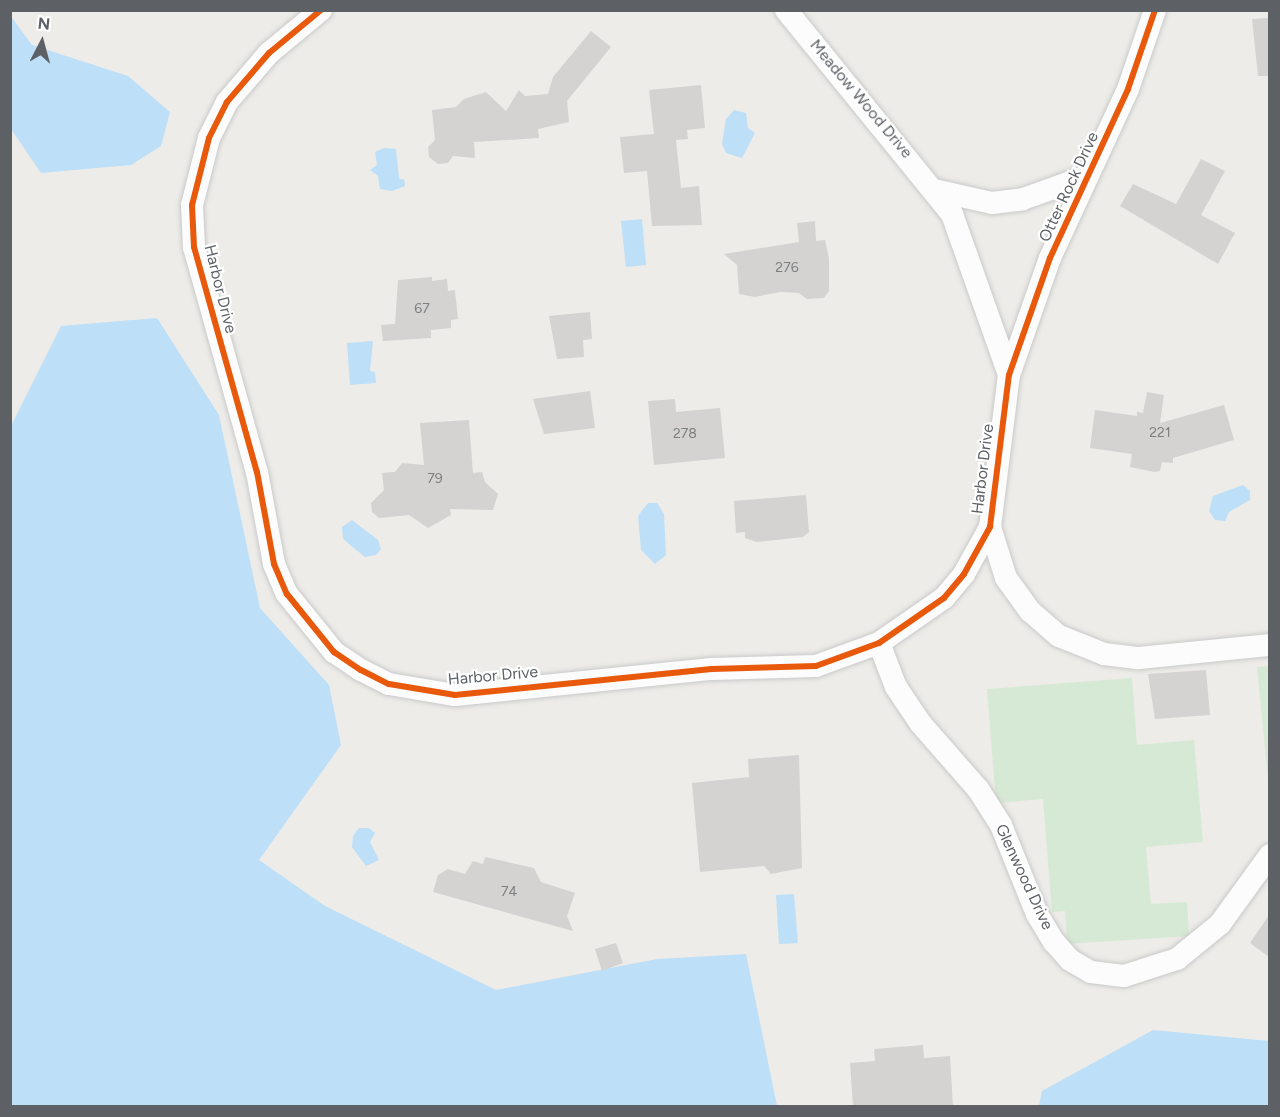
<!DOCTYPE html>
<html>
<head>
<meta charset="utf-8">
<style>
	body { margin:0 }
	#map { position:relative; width:1280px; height:1117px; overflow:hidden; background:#edece8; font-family:Figtree,sans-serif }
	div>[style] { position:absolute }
	.green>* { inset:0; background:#d6e9d4 }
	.water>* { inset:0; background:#bddff7 }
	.building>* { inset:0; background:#d4d3d1 }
	.roads { filter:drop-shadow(0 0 2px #c9caca) drop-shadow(0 0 2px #c9caca) }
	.minor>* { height:22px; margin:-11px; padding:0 11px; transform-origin:11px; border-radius:11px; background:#fcfcfc }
	.cycleway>* { height:6px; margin:-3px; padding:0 3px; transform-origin:3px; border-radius:3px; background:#e8590c }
	span { translate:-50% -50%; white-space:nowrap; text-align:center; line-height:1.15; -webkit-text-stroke:4.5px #fff; paint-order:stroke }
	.number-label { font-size:14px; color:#7c7f82 }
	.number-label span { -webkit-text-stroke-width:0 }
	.street-label { font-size:16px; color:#5d6166 }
	.frame { position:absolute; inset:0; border:12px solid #5d6166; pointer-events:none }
	.north { position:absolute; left:12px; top:12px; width:60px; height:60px; -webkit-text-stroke:4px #fff; paint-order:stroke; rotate:6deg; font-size:16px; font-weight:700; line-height:24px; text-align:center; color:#5d6166 }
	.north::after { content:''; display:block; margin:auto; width:21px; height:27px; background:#5d6166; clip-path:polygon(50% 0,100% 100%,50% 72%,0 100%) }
</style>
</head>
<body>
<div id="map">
	<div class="green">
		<i style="clip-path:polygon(1269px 666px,1270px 780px,1268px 780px,1257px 667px)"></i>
		<i style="clip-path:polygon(1132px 678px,1137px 745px,1194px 740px,1203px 842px,1146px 847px,1151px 904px,1187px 902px,1189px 936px,1067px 944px,1065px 911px,1052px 912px,1043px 799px,996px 803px,987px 689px)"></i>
	</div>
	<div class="water">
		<i style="clip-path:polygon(10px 15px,32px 45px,128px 76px,170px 112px,161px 146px,131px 165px,41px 173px,11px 129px)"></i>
		<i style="clip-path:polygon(734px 110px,746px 113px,748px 128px,755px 133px,742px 158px,726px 153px,722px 144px,726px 119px)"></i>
		<i style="clip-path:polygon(384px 148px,396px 149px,399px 179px,404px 179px,405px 186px,392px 191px,380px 189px,378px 176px,370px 170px,377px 165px,375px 152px)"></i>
		<i style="clip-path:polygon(642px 219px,646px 265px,626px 267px,621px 221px)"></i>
		<i style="clip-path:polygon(157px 318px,219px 415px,260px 608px,329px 685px,341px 745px,259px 860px,325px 906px,496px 990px,657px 959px,746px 954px,777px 1106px,11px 1106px,10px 428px,61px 326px)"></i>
		<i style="clip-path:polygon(373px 341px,370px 371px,375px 372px,376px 383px,350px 385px,347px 343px)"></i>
		<i style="clip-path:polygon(1243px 485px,1250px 491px,1250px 500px,1229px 512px,1225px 521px,1215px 520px,1209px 511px,1213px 496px)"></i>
		<i style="clip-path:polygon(648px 503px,657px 503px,664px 514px,666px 555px,655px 564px,641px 550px,638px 516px)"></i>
		<i style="clip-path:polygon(352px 520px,378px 540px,381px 549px,376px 555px,365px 557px,343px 539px,342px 527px)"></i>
		<i style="clip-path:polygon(369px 828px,375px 833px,370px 842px,379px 860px,366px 866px,352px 847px,353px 836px,359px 828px)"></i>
		<i style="clip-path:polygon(794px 894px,798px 943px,779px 944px,776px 895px)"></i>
		<i style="clip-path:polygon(1153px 1030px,1269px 1041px,1269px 1106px,1039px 1106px,1042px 1091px)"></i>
	</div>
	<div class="building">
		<i style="clip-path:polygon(1269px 18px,1269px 76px,1258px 76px,1252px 19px)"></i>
		<i style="clip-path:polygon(591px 31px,611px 47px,567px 101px,569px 122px,538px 129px,539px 138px,474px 142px,475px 158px,453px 156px,448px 163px,438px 164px,429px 157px,428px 147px,435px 140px,432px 110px,456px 107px,464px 99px,486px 92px,506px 111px,519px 90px,525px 96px,548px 94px,553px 77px)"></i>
		<i style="clip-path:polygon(701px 85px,705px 128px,687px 130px,688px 139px,676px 140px,681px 188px,699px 186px,702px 225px,652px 226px,647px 171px,624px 173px,620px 137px,654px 134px,649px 90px)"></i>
		<i style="clip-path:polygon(1201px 159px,1225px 171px,1201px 215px,1235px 233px,1218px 264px,1120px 206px,1133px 184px,1176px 204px)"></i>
		<i style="clip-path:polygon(815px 221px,816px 241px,825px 240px,829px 258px,829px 291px,824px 298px,807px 299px,799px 293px,780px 292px,755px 297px,739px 294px,737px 265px,724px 254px,799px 242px,797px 223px)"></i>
		<i style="clip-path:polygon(432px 277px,432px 281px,447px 279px,448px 291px,455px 290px,458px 319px,451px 320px,451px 328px,431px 330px,431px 338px,383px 341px,381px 325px,395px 324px,398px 280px)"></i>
		<i style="clip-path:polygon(590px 312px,592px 339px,583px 340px,584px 357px,557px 359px,549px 316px)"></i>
		<i style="clip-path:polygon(590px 391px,595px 428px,544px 434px,533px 399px)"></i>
		<i style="clip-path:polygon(1147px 392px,1164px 395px,1160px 423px,1224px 405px,1234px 440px,1173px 458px,1173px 463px,1162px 462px,1160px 471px,1154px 472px,1130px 467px,1132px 454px,1090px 448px,1095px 410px,1137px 416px,1137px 412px,1143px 413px)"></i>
		<i style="clip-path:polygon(675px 399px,676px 412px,720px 408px,725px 458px,654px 465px,648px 401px)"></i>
		<i style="clip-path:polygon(469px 420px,473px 473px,482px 472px,485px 482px,498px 494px,493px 510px,450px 509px,451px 515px,428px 528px,409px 515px,379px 518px,372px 512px,371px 503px,384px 490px,382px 473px,395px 472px,402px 463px,424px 465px,420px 423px)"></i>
		<i style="clip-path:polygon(806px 495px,809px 532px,803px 537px,757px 542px,745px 538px,745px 532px,736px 533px,734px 501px)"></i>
		<i style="clip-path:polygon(1206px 670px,1210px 715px,1155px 719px,1148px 674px)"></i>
		<i style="clip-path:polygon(799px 755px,802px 868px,771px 874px,764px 866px,700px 872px,692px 783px,749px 777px,748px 759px)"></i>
		<i style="clip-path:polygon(485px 857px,534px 868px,541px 882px,575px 893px,567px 916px,573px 931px,433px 892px,438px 875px,448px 869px,465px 874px,473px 861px,483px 864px)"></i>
		<i style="clip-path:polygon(1269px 915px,1269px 957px,1250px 943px)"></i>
		<i style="clip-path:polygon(616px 943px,623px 963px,602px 971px,595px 949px)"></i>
		<i style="clip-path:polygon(923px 1045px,924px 1058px,950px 1056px,953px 1107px,853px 1107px,850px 1063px,875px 1061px,874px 1049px)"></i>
	</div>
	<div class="roads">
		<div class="minor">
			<i style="left:321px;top:10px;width:67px;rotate:140.4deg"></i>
			<i style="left:269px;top:53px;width:65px;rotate:130.6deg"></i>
			<i style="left:227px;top:102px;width:40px;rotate:116.6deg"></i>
			<i style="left:209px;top:138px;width:69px;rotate:104.2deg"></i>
			<i style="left:192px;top:205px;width:42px;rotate:87.3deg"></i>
			<i style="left:194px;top:247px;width:234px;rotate:74.4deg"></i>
			<i style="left:257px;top:472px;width:94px;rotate:79.5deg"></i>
			<i style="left:274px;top:564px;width:33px;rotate:67deg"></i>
			<i style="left:287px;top:594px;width:75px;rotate:51deg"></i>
			<i style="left:334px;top:652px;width:32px;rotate:34deg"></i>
			<i style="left:361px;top:670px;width:31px;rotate:27deg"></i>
			<i style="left:389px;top:684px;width:67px;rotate:9.5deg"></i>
			<i style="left:455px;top:695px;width:258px;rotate:-5.8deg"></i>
			<i style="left:712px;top:669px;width:104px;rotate:-1.7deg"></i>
			<i style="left:816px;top:666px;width:67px;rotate:-20.1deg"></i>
			<i style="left:879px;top:643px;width:79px;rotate:-34.7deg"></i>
			<i style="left:944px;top:598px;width:31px;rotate:-50deg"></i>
			<i style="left:964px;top:574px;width:54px;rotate:-61deg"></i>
			<i style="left:990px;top:527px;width:153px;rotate:-82.9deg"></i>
			<i style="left:1009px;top:375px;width:124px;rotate:-70.7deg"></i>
			<i style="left:1050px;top:258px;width:186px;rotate:-65.2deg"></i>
			<i style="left:1128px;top:89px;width:83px;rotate:-71.1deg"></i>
			<i style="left:786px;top:10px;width:263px;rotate:50.9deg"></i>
			<i style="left:952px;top:214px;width:171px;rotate:70.5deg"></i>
			<i style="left:934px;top:190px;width:59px;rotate:12.6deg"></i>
			<i style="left:992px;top:203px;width:31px;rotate:-7deg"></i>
			<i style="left:1023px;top:199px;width:68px;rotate:-19.8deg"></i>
			<i style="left:990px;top:527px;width:53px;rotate:72.6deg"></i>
			<i style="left:1006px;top:578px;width:41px;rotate:54deg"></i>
			<i style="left:1030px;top:611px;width:38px;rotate:41deg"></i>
			<i style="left:1059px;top:636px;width:48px;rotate:21.8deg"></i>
			<i style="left:1104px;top:654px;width:35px;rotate:7deg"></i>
			<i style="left:1139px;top:658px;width:132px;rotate:-5.7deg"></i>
			<i style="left:879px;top:643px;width:47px;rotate:68.9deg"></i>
			<i style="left:896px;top:687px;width:45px;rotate:56deg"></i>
			<i style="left:921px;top:724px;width:86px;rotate:48.8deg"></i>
			<i style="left:978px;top:789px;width:43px;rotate:57.4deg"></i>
			<i style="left:1001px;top:825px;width:96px;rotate:68deg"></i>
			<i style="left:1037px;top:914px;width:33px;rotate:59deg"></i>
			<i style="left:1054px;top:942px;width:24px;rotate:48deg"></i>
			<i style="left:1070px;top:960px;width:24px;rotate:30deg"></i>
			<i style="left:1091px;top:972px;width:33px;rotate:7deg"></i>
			<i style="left:1124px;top:976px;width:56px;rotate:-17.8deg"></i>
			<i style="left:1177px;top:959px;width:55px;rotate:-39.1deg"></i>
			<i style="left:1220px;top:924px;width:85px;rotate:-54.1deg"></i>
		</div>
	</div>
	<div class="cycleway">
		<i style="left:321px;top:10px;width:67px;rotate:140.4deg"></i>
		<i style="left:269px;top:53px;width:65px;rotate:130.6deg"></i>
		<i style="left:227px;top:102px;width:40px;rotate:116.6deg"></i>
		<i style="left:209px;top:138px;width:69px;rotate:104.2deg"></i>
		<i style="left:192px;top:205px;width:42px;rotate:87.3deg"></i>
		<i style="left:194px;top:247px;width:234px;rotate:74.4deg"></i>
		<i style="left:257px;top:472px;width:94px;rotate:79.5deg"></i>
		<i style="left:274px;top:564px;width:33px;rotate:67deg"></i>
		<i style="left:287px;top:594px;width:75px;rotate:51deg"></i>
		<i style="left:334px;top:652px;width:32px;rotate:34deg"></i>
		<i style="left:361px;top:670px;width:31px;rotate:27deg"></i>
		<i style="left:389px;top:684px;width:67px;rotate:9.5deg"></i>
		<i style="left:455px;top:695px;width:258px;rotate:-5.8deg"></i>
		<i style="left:712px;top:669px;width:104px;rotate:-1.7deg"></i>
		<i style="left:816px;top:666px;width:67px;rotate:-20.1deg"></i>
		<i style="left:879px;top:643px;width:79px;rotate:-34.7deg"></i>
		<i style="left:944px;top:598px;width:31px;rotate:-50deg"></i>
		<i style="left:964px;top:574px;width:54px;rotate:-61deg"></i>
		<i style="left:990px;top:527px;width:153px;rotate:-82.9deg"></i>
		<i style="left:1009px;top:375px;width:124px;rotate:-70.7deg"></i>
		<i style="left:1050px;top:258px;width:186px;rotate:-65.2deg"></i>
		<i style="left:1128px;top:89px;width:83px;rotate:-71.1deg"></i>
	</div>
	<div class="number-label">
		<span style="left:787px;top:268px">276</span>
		<span style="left:422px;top:309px">67</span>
		<span style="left:1160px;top:433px">221</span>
		<span style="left:685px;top:434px">278</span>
		<span style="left:435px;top:479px">79</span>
		<span style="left:509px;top:892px">74</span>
	</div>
	<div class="street-label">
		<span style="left:861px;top:99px;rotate:50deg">Meadow Wood Drive</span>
		<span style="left:1069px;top:187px;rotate:-65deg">Otter Rock Drive</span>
		<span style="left:220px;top:289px;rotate:76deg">Harbor Drive</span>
		<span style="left:983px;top:469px;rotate:-83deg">Harbor Drive</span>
		<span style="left:493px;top:676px;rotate:-5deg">Harbor Drive</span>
		<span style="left:1024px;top:877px;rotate:65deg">Glenwood Drive</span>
	</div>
	<div class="frame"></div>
	<div class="north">N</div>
</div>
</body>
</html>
